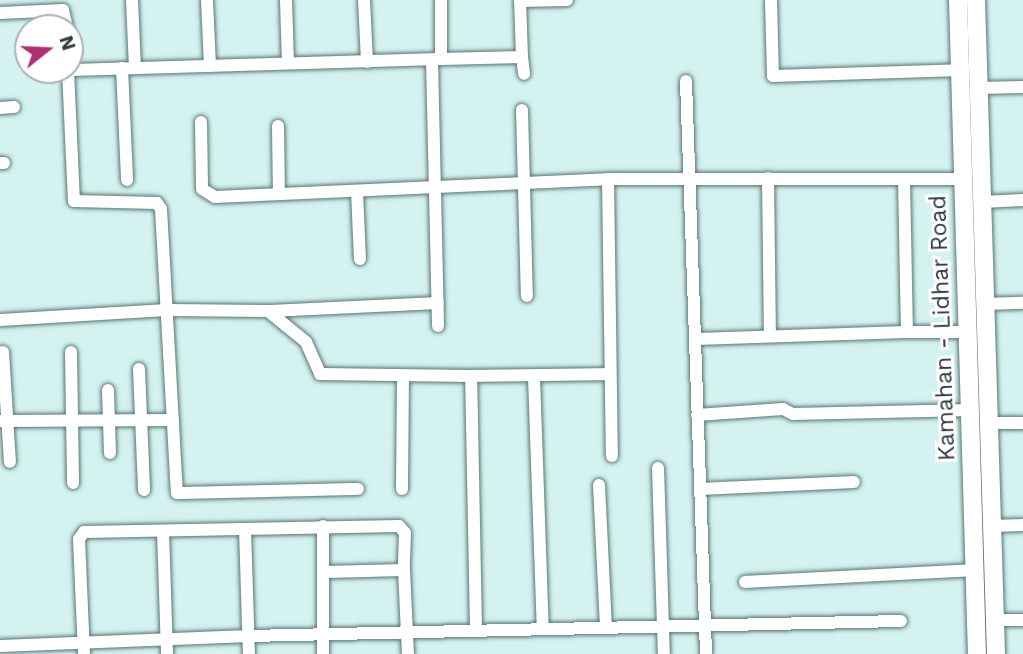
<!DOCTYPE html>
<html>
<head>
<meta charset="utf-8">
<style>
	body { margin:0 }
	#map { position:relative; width:1023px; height:654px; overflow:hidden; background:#d4f3f0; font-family:"Work Sans",sans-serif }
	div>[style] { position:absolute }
	.roads { filter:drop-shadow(0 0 2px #597573) drop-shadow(0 0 2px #597573) }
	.minor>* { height:12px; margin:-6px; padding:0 6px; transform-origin:6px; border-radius:6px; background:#fff }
	.secondary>* { height:18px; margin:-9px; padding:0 9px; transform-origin:9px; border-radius:9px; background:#fff }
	span { translate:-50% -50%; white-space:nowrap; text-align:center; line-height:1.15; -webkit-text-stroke:6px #fff; paint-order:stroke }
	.street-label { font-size:23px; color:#303c3b }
	.north { position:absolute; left:14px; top:14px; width:70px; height:70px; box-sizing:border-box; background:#fff; border:2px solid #acb1b1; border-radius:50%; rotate:72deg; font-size:19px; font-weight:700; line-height:28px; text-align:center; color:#303c3b }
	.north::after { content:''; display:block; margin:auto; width:24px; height:32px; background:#b12e76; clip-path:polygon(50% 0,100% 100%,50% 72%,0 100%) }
</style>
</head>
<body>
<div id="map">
	<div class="roads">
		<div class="minor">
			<i style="left:132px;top:0;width:68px;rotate:87.5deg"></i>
			<i style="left:207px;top:0;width:66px;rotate:87.4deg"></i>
			<i style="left:286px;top:0;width:63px;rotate:88.2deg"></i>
			<i style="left:364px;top:0;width:62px;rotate:87.2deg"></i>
			<i style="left:771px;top:0;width:76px;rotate:88.5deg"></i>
			<i style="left:773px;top:76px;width:187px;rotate:-1.8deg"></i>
			<i style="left:520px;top:1px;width:47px;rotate:-1.2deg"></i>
			<i style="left:0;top:13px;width:63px;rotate:-2.7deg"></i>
			<i style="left:63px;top:10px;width:18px;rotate:77deg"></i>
			<i style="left:522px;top:57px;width:17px;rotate:83deg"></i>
			<i style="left:441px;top:59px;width:81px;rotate:-1.4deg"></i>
			<i style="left:522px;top:57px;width:57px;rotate:-92deg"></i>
			<i style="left:432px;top:60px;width:266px;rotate:88.7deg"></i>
			<i style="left:122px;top:68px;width:112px;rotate:87.4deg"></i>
			<i style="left:68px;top:70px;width:131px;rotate:87.4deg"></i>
			<i style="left:74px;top:201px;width:83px;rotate:1.4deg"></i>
			<i style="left:157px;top:203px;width:7px;rotate:56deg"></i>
			<i style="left:161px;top:209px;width:284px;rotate:86.8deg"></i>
			<i style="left:177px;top:493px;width:181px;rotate:-1.3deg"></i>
			<i style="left:70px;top:70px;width:371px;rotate:-1.7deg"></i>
			<i style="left:441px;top:59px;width:59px;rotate:-90deg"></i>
			<i style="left:686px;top:81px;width:573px;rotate:88deg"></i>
			<i style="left:979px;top:88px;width:44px;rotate:-1.3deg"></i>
			<i style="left:0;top:108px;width:14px;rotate:-4deg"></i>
			<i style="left:522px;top:110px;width:186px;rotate:88.5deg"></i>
			<i style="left:201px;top:122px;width:67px;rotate:89.1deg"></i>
			<i style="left:202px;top:189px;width:15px;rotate:32deg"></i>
			<i style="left:215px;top:197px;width:393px;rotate:-2.6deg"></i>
			<i style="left:608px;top:179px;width:355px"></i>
			<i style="left:278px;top:126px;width:68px;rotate:89.2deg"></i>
			<i style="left:0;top:163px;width:4px"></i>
			<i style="left:768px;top:178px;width:157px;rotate:89.3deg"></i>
			<i style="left:608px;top:179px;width:277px;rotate:89.2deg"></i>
			<i style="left:904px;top:179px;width:153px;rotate:88.9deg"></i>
			<i style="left:907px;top:332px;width:61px"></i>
			<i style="left:357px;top:191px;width:68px;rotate:87.5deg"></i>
			<i style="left:982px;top:202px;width:41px;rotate:-2.8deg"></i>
			<i style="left:985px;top:304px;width:38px;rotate:-2deg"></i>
			<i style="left:270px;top:311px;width:168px;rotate:-2.7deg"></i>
			<i style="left:0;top:320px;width:167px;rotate:-3.4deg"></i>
			<i style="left:167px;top:310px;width:101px;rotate:0.6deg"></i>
			<i style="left:268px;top:311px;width:49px;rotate:39.2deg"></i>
			<i style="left:306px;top:342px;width:35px;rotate:66deg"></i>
			<i style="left:320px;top:374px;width:151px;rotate:0.8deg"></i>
			<i style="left:695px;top:339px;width:212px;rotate:-1.9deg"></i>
			<i style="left:3px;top:352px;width:110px;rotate:86.4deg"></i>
			<i style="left:71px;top:352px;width:131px;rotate:89.1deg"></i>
			<i style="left:139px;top:369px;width:121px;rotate:87.6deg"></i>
			<i style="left:534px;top:377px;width:252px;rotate:88deg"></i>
			<i style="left:108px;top:390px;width:63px;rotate:88.2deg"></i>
			<i style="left:697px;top:415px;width:86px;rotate:-4deg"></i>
			<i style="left:783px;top:409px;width:11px;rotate:27deg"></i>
			<i style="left:793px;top:414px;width:177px;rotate:-1.3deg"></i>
			<i style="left:0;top:421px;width:173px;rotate:-0.3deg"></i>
			<i style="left:989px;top:423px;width:34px"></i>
			<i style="left:658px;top:468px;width:186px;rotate:88.2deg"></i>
			<i style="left:599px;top:485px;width:142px;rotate:87.2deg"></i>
			<i style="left:402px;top:489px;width:112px;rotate:-89.5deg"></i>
			<i style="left:700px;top:489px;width:154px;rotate:-2.6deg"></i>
			<i style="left:323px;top:526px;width:128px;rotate:90deg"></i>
			<i style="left:992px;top:526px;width:31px;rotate:-2deg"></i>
			<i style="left:245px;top:529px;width:125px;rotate:88.2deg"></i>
			<i style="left:163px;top:532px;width:122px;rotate:88.1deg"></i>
			<i style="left:325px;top:572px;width:79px;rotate:-1.5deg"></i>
			<i style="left:404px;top:570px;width:84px;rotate:87.3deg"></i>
			<i style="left:745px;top:582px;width:230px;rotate:-3deg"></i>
			<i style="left:995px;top:620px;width:28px"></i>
			<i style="left:476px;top:630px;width:254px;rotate:-91.1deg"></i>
			<i style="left:471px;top:376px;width:139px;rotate:-0.8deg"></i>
			<i style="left:0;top:646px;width:249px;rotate:-2.3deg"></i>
			<i style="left:249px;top:636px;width:652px;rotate:-1.32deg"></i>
			<i style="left:84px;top:654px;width:115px;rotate:-92.5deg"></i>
			<i style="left:79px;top:539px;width:9px;rotate:-54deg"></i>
			<i style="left:84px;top:532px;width:315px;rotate:-1.1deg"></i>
			<i style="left:399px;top:526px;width:9px;rotate:49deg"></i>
			<i style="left:405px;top:533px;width:37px;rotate:92deg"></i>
		</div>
		<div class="secondary">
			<i style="left:958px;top:0;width:654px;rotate:88.34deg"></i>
			<i style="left:976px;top:0;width:654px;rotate:88.25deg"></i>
		</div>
	</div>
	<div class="street-label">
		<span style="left:943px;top:328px;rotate:-92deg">Kamahan - Lidhar Road</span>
	</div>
	<div class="north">N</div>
</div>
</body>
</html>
